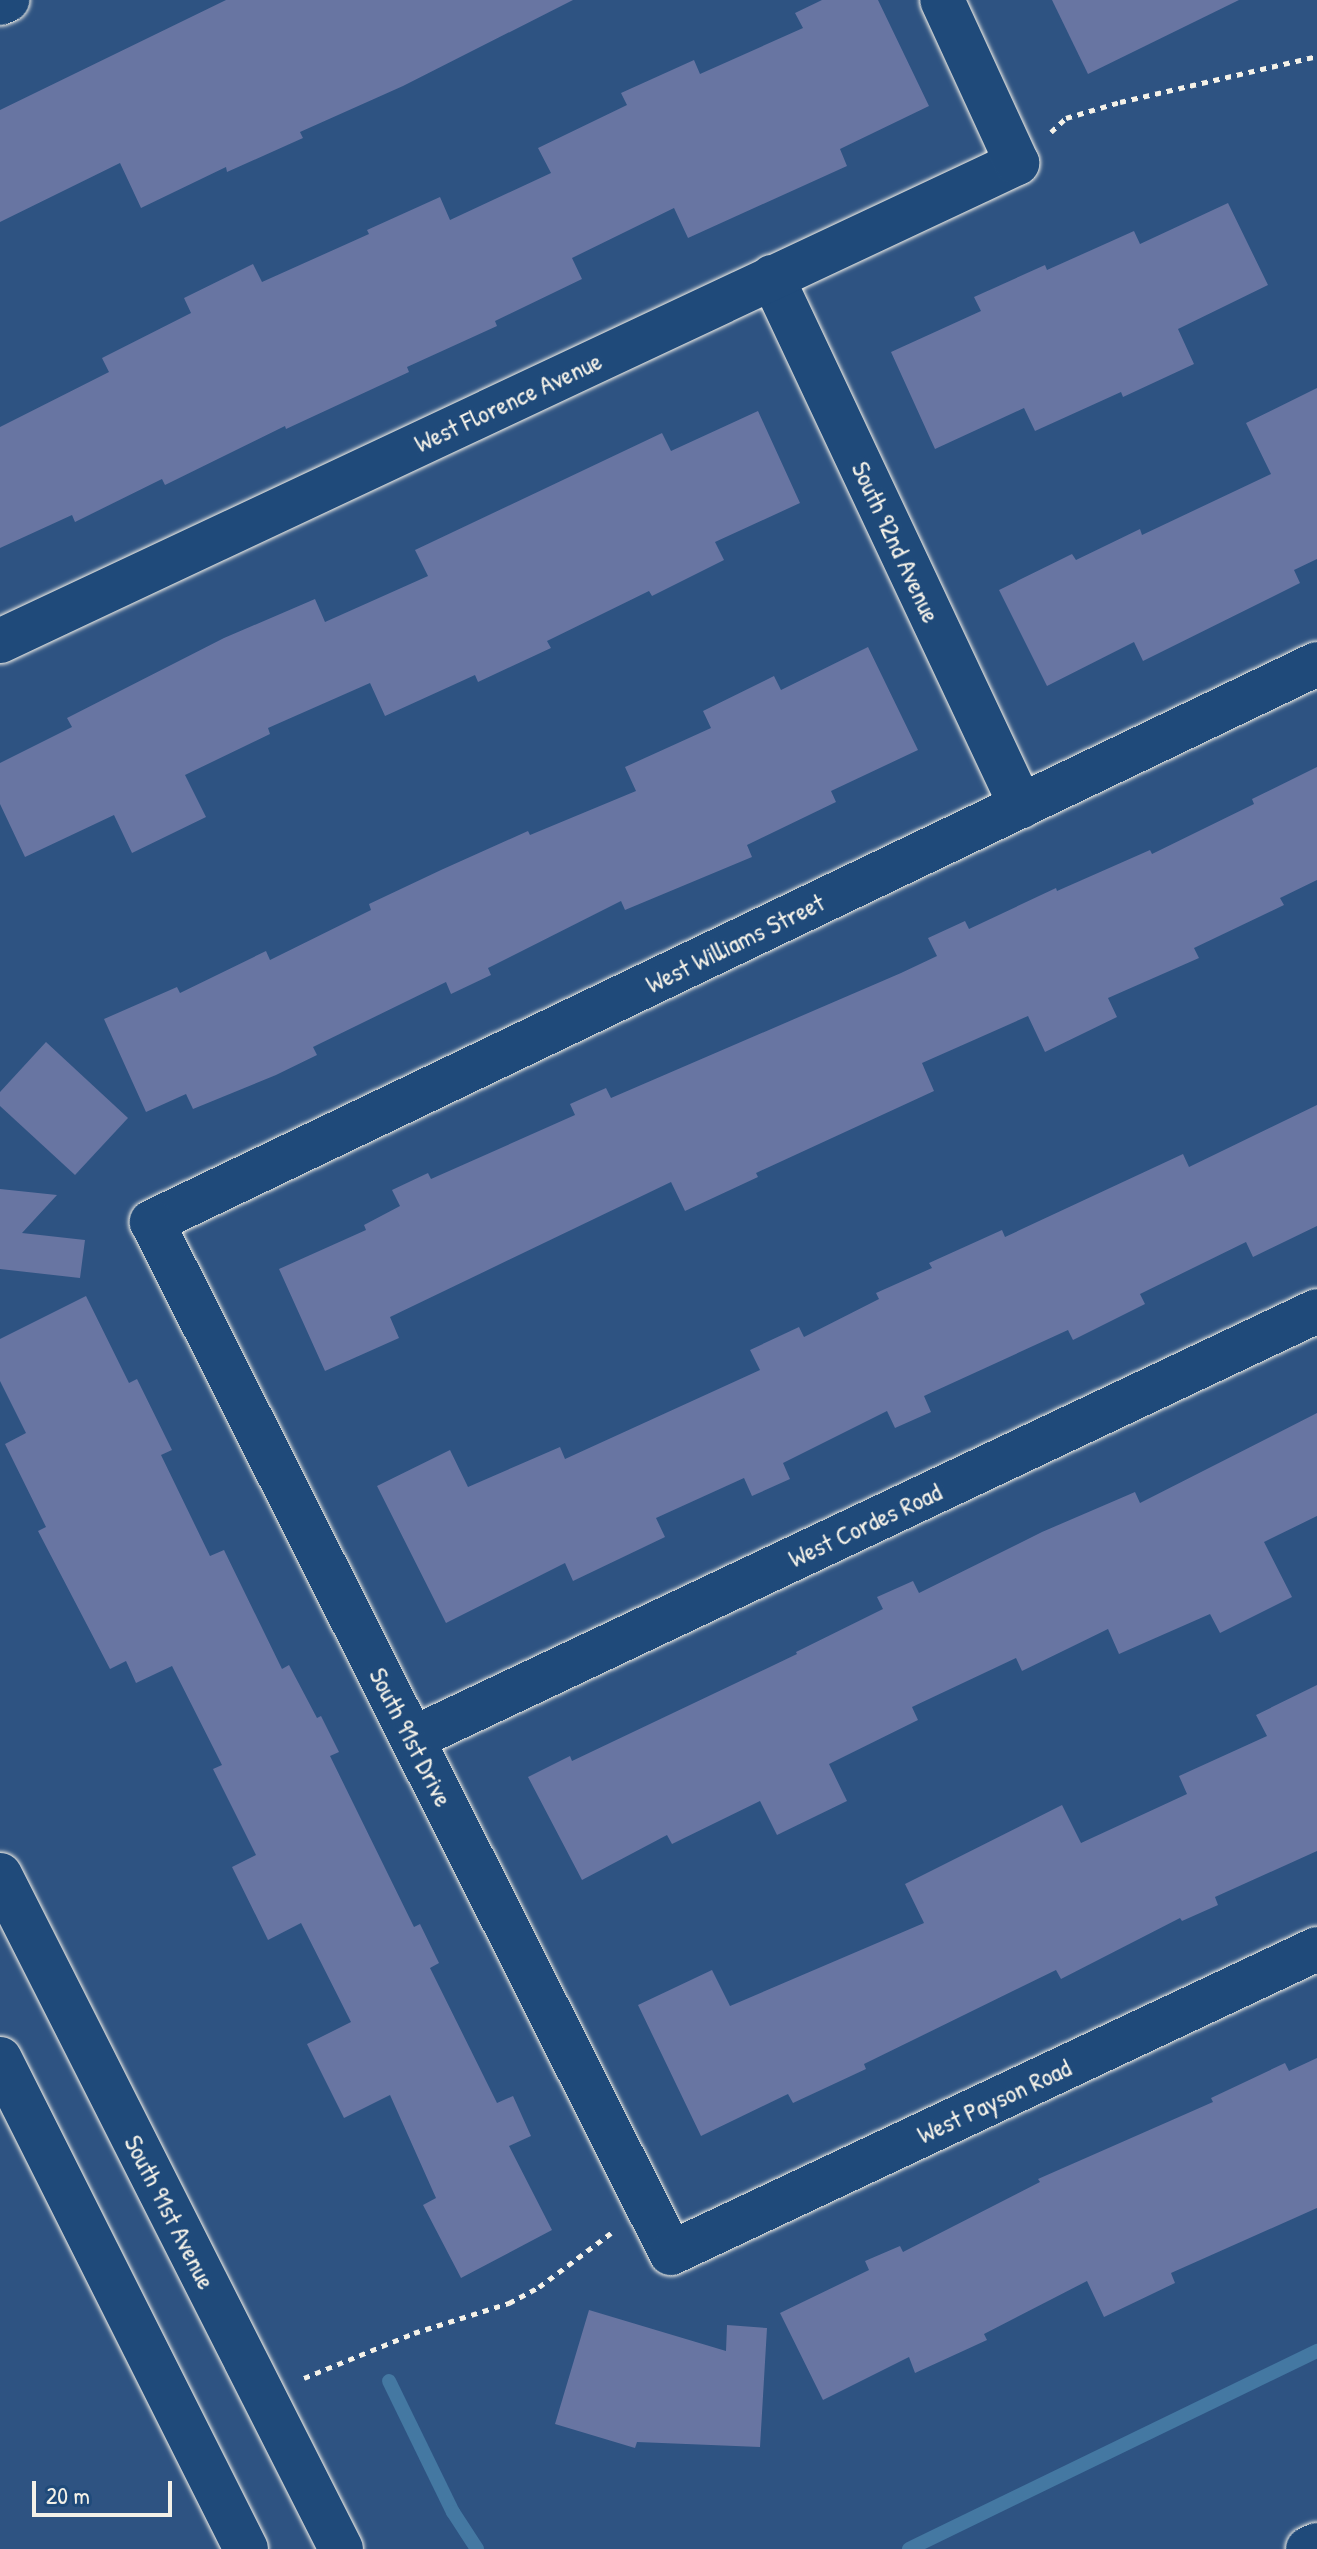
<!DOCTYPE html>
<html>
<head>
<meta charset="utf-8">
<style>
	body { margin:0 }
	#map { position:relative; width:1317px; height:2549px; overflow:hidden; background:#2e5382; font-family:"Patrick Hand",sans-serif }
	div>[style] { position:absolute }
	.stream>* { height:14px; margin:-7px; padding:0 7px; transform-origin:7px; border-radius:7px; background:#4478a2 }
	.building>* { inset:0; background:#6875a2 }
	.path>* { height:5px; margin-top:-2.5px; transform-origin:0; background:repeating-linear-gradient(90deg,#f4f1e8 0 6px,transparent 0 12px) }
	.roads { filter:drop-shadow(0 0 2px #f4f1e8) drop-shadow(0 0 2px #f4f1e8) }
	.minor>* { height:44px; margin:-22px; padding:0 22px; transform-origin:22px; border-radius:22px; background:#1f4a7a }
	.secondary>* { height:44px; margin:-22px; padding:0 22px; transform-origin:22px; border-radius:22px; background:#1f4a7a }
	span { translate:-50% -50%; white-space:nowrap; text-align:center; line-height:1.15; -webkit-text-stroke:8px #1f4a7a; paint-order:stroke }
	.street-label { font-size:26px; color:#f4f1e8 }
	.scale { position:absolute; left:32px; top:2481px; width:140px; height:36px; box-sizing:border-box; border:4px solid #f4f1e8; border-top:0; padding-left:10px; font-size:24px; line-height:28px; white-space:nowrap; color:#f4f1e8; -webkit-text-stroke:6px #1f4a7a; paint-order:stroke }
</style>
</head>
<body>
<div id="map">
	<div class="stream">
		<i style="left:389px;top:2381px;width:146px;rotate:64deg"></i>
		<i style="left:453px;top:2512px;width:44px;rotate:57deg"></i>
		<i style="left:909px;top:2549px;width:454px;rotate:-25.9deg"></i>
	</div>
	<div class="building">
		<i style="clip-path:polygon(226px 0,573px 0,403px 86px,300px 132px,303px 138px,227px 172px,226px 167px,141px 208px,120px 163px,0 222px,0 110px)"></i>
		<i style="clip-path:polygon(822px 0,878px 0,929px 106px,840px 149px,847px 166px,688px 238px,674px 208px,572px 258px,582px 279px,495px 321px,497px 326px,407px 367px,409px 372px,286px 429px,285px 426px,165px 485px,162px 479px,75px 522px,72px 515px,0 548px,0 427px,109px 372px,102px 358px,191px 313px,184px 298px,253px 264px,262px 282px,369px 234px,367px 230px,440px 197px,450px 220px,551px 173px,538px 148px,627px 105px,621px 93px,694px 60px,700px 74px,803px 28px,795px 13px)"></i>
		<i style="clip-path:polygon(1052px 0,1239px 0,1088px 74px)"></i>
		<i style="clip-path:polygon(1228px 203px,1268px 285px,1178px 329px,1194px 364px,1123px 397px,1121px 392px,1035px 431px,1024px 408px,935px 449px,891px 352px,981px 311px,974px 297px,1045px 265px,1047px 270px,1134px 231px,1140px 244px)"></i>
		<i style="clip-path:polygon(1317px 388px,1317px 559px,1294px 570px,1300px 583px,1143px 661px,1134px 642px,1047px 686px,999px 590px,1072px 554px,1076px 560px,1140px 529px,1142px 535px,1271px 474px,1246px 423px)"></i>
		<i style="clip-path:polygon(758px 411px,800px 503px,715px 542px,724px 560px,652px 596px,649px 591px,547px 641px,551px 648px,478px 682px,475px 675px,385px 716px,370px 683px,268px 728px,270px 734px,185px 775px,206px 817px,132px 853px,114px 815px,25px 857px,0 804px,0 763px,72px 727px,67px 718px,224px 638px,315px 599px,325px 622px,428px 576px,415px 550px,662px 433px,671px 451px)"></i>
		<i style="clip-path:polygon(868px 647px,918px 750px,831px 791px,836px 802px,747px 845px,752px 857px,625px 910px,621px 901px,488px 968px,491px 975px,451px 994px,446px 982px,313px 1047px,317px 1055px,276px 1075px,193px 1109px,186px 1094px,146px 1112px,104px 1019px,177px 987px,180px 993px,266px 951px,270px 960px,371px 910px,369px 904px,441px 870px,528px 831px,530px 835px,636px 791px,625px 767px,711px 728px,703px 711px,774px 676px,781px 690px)"></i>
		<i style="clip-path:polygon(1317px 767px,1317px 880px,1280px 898px,1284px 905px,1194px 948px,1199px 958px,1108px 998px,1117px 1017px,1045px 1052px,1028px 1016px,922px 1063px,934px 1091px,756px 1173px,758px 1177px,685px 1211px,671px 1182px,390px 1317px,399px 1338px,325px 1371px,279px 1269px,366px 1230px,364px 1225px,400px 1206px,392px 1190px,428px 1173px,431px 1179px,575px 1115px,570px 1104px,606px 1088px,611px 1098px,901px 973px,937px 956px,928px 938px,965px 921px,969px 929px,1056px 888px,1057px 891px,1150px 850px,1152px 854px,1254px 804px,1252px 799px)"></i>
		<i style="clip-path:polygon(46px 1042px,128px 1118px,75px 1175px,0 1106px,0 1092px)"></i>
		<i style="clip-path:polygon(1317px 1105px,1317px 1226px,1253px 1257px,1246px 1242px,1140px 1294px,1145px 1304px,1073px 1340px,1068px 1330px,924px 1396px,931px 1412px,895px 1428px,887px 1411px,783px 1463px,790px 1479px,752px 1496px,744px 1478px,656px 1518px,665px 1537px,573px 1581px,565px 1563px,446px 1623px,377px 1486px,450px 1450px,468px 1487px,560px 1447px,565px 1459px,760px 1370px,750px 1350px,799px 1327px,804px 1337px,879px 1299px,876px 1293px,932px 1268px,929px 1263px,1002px 1230px,1005px 1237px,1183px 1154px,1189px 1167px)"></i>
		<i style="clip-path:polygon(0 1189px,57px 1195px,22px 1233px,85px 1240px,80px 1278px,0 1269px)"></i>
		<i style="clip-path:polygon(86px 1296px,129px 1383px,137px 1379px,172px 1450px,161px 1455px,210px 1556px,224px 1550px,282px 1669px,289px 1665px,317px 1718px,321px 1716px,339px 1752px,330px 1756px,414px 1927px,420px 1924px,439px 1963px,430px 1968px,497px 2103px,513px 2096px,531px 2136px,509px 2146px,552px 2230px,461px 2278px,423px 2205px,436px 2198px,390px 2095px,344px 2118px,307px 2044px,351px 2022px,301px 1923px,268px 1940px,232px 1867px,256px 1855px,213px 1769px,222px 1765px,172px 1666px,136px 1683px,126px 1661px,110px 1669px,38px 1531px,46px 1527px,5px 1444px,26px 1433px,0 1381px,0 1339px)"></i>
		<i style="clip-path:polygon(1317px 1413px,1317px 1516px,1264px 1542px,1292px 1597px,1220px 1633px,1210px 1614px,1119px 1654px,1108px 1629px,1022px 1671px,1016px 1658px,912px 1707px,918px 1720px,829px 1764px,847px 1801px,777px 1835px,760px 1801px,672px 1844px,667px 1835px,582px 1880px,528px 1777px,570px 1756px,572px 1761px,797px 1654px,796px 1652px,883px 1609px,877px 1597px,913px 1581px,919px 1593px,1042px 1532px,1135px 1492px,1140px 1503px)"></i>
		<i style="clip-path:polygon(1317px 1685px,1317px 1851px,1215px 1897px,1218px 1905px,1182px 1921px,1180px 1918px,1061px 1979px,1056px 1970px,864px 2064px,866px 2069px,793px 2103px,788px 2094px,701px 2136px,638px 2005px,712px 1970px,730px 2006px,924px 1923px,905px 1884px,1062px 1805px,1081px 1843px,1187px 1794px,1179px 1776px,1267px 1736px,1256px 1715px)"></i>
		<i style="clip-path:polygon(1317px 2058px,1317px 2208px,1171px 2273px,1175px 2283px,1104px 2317px,1087px 2281px,984px 2334px,987px 2340px,915px 2373px,909px 2357px,823px 2400px,780px 2313px,869px 2270px,865px 2261px,900px 2246px,903px 2252px,1040px 2182px,1038px 2179px,1213px 2102px,1211px 2098px,1285px 2063px,1289px 2071px)"></i>
		<i style="clip-path:polygon(589px 2310px,726px 2351px,727px 2325px,767px 2328px,760px 2447px,637px 2442px,635px 2448px,555px 2424px)"></i>
	</div>
	<div class="path">
		<i style="left:1051px;top:132px;width:21px;rotate:-43deg"></i>
		<i style="left:1066px;top:118px;width:56px;rotate:-16.5deg"></i>
		<i style="left:1120px;top:102px;width:202px;rotate:-13.1deg"></i>
		<i style="left:304px;top:2378px;width:119px;rotate:-22.2deg"></i>
		<i style="left:414px;top:2333px;width:100px;rotate:-17.5deg"></i>
		<i style="left:509px;top:2303px;width:34px;rotate:-28deg"></i>
		<i style="left:539px;top:2287px;width:90px;rotate:-36.9deg"></i>
	</div>
	<div class="roads">
		<div class="minor">
			<i style="left:0;top:3px;width:8px;rotate:-23deg"></i>
			<i style="left:772px;top:277px;width:585px;rotate:64.79deg"></i>
			<i style="left:0;top:641px;width:1124px;rotate:-25.17deg"></i>
			<i style="left:1017px;top:163px;width:179px;rotate:-114.7deg"></i>
			<i style="left:1317px;top:664px;width:1292px;rotate:154.41deg"></i>
			<i style="left:152px;top:1222px;width:1154px;rotate:63.28deg"></i>
			<i style="left:671px;top:2253px;width:714px;rotate:-25.2deg"></i>
			<i style="left:412px;top:1739px;width:1001px;rotate:-25.31deg"></i>
		</div>
		<div class="secondary">
			<i style="left:0;top:1875px;width:755px;rotate:63.16deg"></i>
			<i style="left:0;top:2059px;width:548px;rotate:63.34deg"></i>
			<i style="left:1308px;top:2549px;width:10px;rotate:-24deg"></i>
		</div>
	</div>
	<div class="street-label">
		<span style="left:508px;top:402px;rotate:-25deg">West Florence Avenue</span>
		<span style="left:896px;top:542px;rotate:65deg">South 92nd Avenue</span>
		<span style="left:735px;top:943px;rotate:-26deg">West Williams Street</span>
		<span style="left:865px;top:1525px;rotate:-25deg">West Cordes Road</span>
		<span style="left:411px;top:1737px;rotate:63deg">South 91st Drive</span>
		<span style="left:994px;top:2101px;rotate:-25deg">West Payson Road</span>
		<span style="left:170px;top:2212px;rotate:63deg">South 91st Avenue</span>
	</div>
	<div class="scale">20 m</div>
</div>
</body>
</html>
